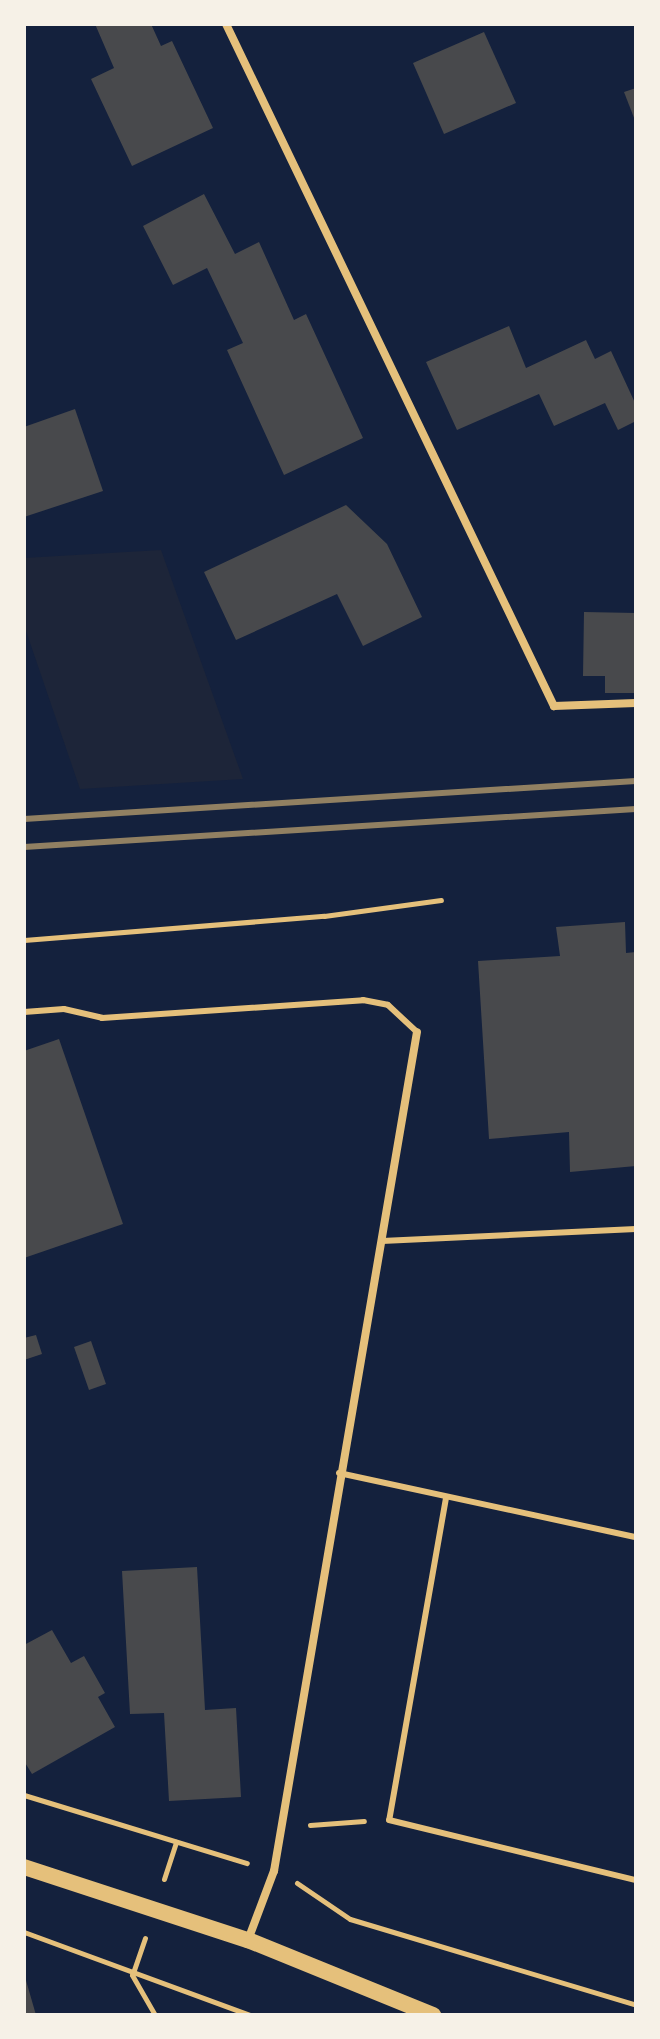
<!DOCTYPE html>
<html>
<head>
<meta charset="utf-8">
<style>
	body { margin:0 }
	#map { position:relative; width:660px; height:2039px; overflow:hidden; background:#14213d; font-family:Literata,serif }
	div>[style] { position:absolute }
	.green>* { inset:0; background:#1d2539 }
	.building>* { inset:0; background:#48494c }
	.path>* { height:5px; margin:-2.5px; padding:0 2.5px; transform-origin:2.5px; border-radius:2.5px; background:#e5c07b }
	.service>* { height:6px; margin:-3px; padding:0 3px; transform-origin:3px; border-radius:3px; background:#e5c07b }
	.minor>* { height:8px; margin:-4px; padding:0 4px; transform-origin:4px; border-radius:4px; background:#e5c07b }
	.secondary>* { height:16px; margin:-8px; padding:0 8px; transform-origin:8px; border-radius:8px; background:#e5c07b }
	.rail>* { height:6px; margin:-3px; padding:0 3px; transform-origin:3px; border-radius:3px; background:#918062 }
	span { translate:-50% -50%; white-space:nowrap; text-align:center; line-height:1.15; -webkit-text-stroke:8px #f6f1e7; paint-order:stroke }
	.frame { position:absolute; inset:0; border:26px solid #f6f1e7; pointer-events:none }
</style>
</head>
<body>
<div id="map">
	<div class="green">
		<i style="clip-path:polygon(161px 550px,243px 779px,80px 789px,24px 625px,24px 558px)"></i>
	</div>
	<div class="building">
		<i style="clip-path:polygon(95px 24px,151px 24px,161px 46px,172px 41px,213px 128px,132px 166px,91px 79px,114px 68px)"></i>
		<i style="clip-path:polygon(484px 32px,516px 103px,444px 134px,413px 63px)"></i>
		<i style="clip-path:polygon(636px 88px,636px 123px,624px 92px)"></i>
		<i style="clip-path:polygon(204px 194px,235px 254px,259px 242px,294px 320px,306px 314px,363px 438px,284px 475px,227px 350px,243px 343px,207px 268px,173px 285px,143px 226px)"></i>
		<i style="clip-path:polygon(509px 326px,526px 368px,586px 340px,595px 359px,611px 351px,636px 405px,636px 421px,618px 430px,605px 403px,554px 426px,539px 394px,457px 430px,426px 362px)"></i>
		<i style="clip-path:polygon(75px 409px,103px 491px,24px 517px,24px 427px)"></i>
		<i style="clip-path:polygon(346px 505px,387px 544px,422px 617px,363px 646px,337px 594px,236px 640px,204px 572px)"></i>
		<i style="clip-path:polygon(584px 612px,636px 613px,636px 693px,605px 693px,605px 676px,583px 676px)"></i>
		<i style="clip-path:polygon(625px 922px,626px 953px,636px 952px,636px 1166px,570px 1172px,569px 1132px,489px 1139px,478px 961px,560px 956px,556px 927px)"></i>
		<i style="clip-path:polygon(59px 1039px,123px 1224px,24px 1258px,24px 1051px)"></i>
		<i style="clip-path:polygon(36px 1335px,42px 1354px,24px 1360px,24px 1338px)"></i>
		<i style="clip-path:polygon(91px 1341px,106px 1384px,89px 1390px,74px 1347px)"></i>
		<i style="clip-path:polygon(197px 1567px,205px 1710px,236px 1708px,241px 1797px,169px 1801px,164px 1713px,130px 1714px,122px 1571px)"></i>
		<i style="clip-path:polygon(52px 1630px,71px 1663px,84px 1656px,105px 1693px,98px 1697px,115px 1727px,32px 1774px,24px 1761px,24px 1645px)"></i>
		<i style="clip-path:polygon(24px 1977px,25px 1977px,36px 2015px,24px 2015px)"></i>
	</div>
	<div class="path">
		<i style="left:24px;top:940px;width:301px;rotate:-4.6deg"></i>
		<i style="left:324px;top:916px;width:118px;rotate:-7.8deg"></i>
		<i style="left:24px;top:1795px;width:233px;rotate:17deg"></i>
		<i style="left:310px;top:1825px;width:54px;rotate:-4.2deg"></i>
		<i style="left:164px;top:1879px;width:39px;rotate:-72deg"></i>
		<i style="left:297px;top:1883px;width:64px;rotate:34.2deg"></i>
		<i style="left:350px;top:1919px;width:299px;rotate:16.7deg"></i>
		<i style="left:24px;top:1932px;width:241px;rotate:20.2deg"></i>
		<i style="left:145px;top:1938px;width:39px;rotate:109deg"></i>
		<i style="left:132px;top:1975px;width:46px;rotate:60.1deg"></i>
	</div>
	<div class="service">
		<i style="left:24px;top:1012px;width:40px;rotate:-4.3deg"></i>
		<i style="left:64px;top:1009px;width:39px;rotate:13deg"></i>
		<i style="left:102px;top:1018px;width:262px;rotate:-3.9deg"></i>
		<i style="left:363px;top:1000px;width:25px;rotate:11deg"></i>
		<i style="left:388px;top:1005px;width:40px;rotate:43deg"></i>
		<i style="left:382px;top:1241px;width:254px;rotate:-2.7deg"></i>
		<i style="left:339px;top:1473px;width:304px;rotate:12.2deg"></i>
		<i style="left:446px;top:1498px;width:327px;rotate:100deg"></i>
		<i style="left:389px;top:1820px;width:254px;rotate:13.7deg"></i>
	</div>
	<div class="minor">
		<i style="left:226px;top:24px;width:757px;rotate:64.32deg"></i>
		<i style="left:554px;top:706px;width:82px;rotate:-2.1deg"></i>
		<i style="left:248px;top:1940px;width:74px;rotate:-69.4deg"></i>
		<i style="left:274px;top:1871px;width:851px;rotate:-80.33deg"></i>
	</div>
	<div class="secondary">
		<i style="left:24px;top:1867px;width:236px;rotate:18.1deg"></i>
		<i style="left:248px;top:1940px;width:200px;rotate:22.1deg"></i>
	</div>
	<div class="rail">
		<i style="left:24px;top:819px;width:613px;rotate:-3.55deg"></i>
		<i style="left:24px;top:847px;width:613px;rotate:-3.55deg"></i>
	</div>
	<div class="frame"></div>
</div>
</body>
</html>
